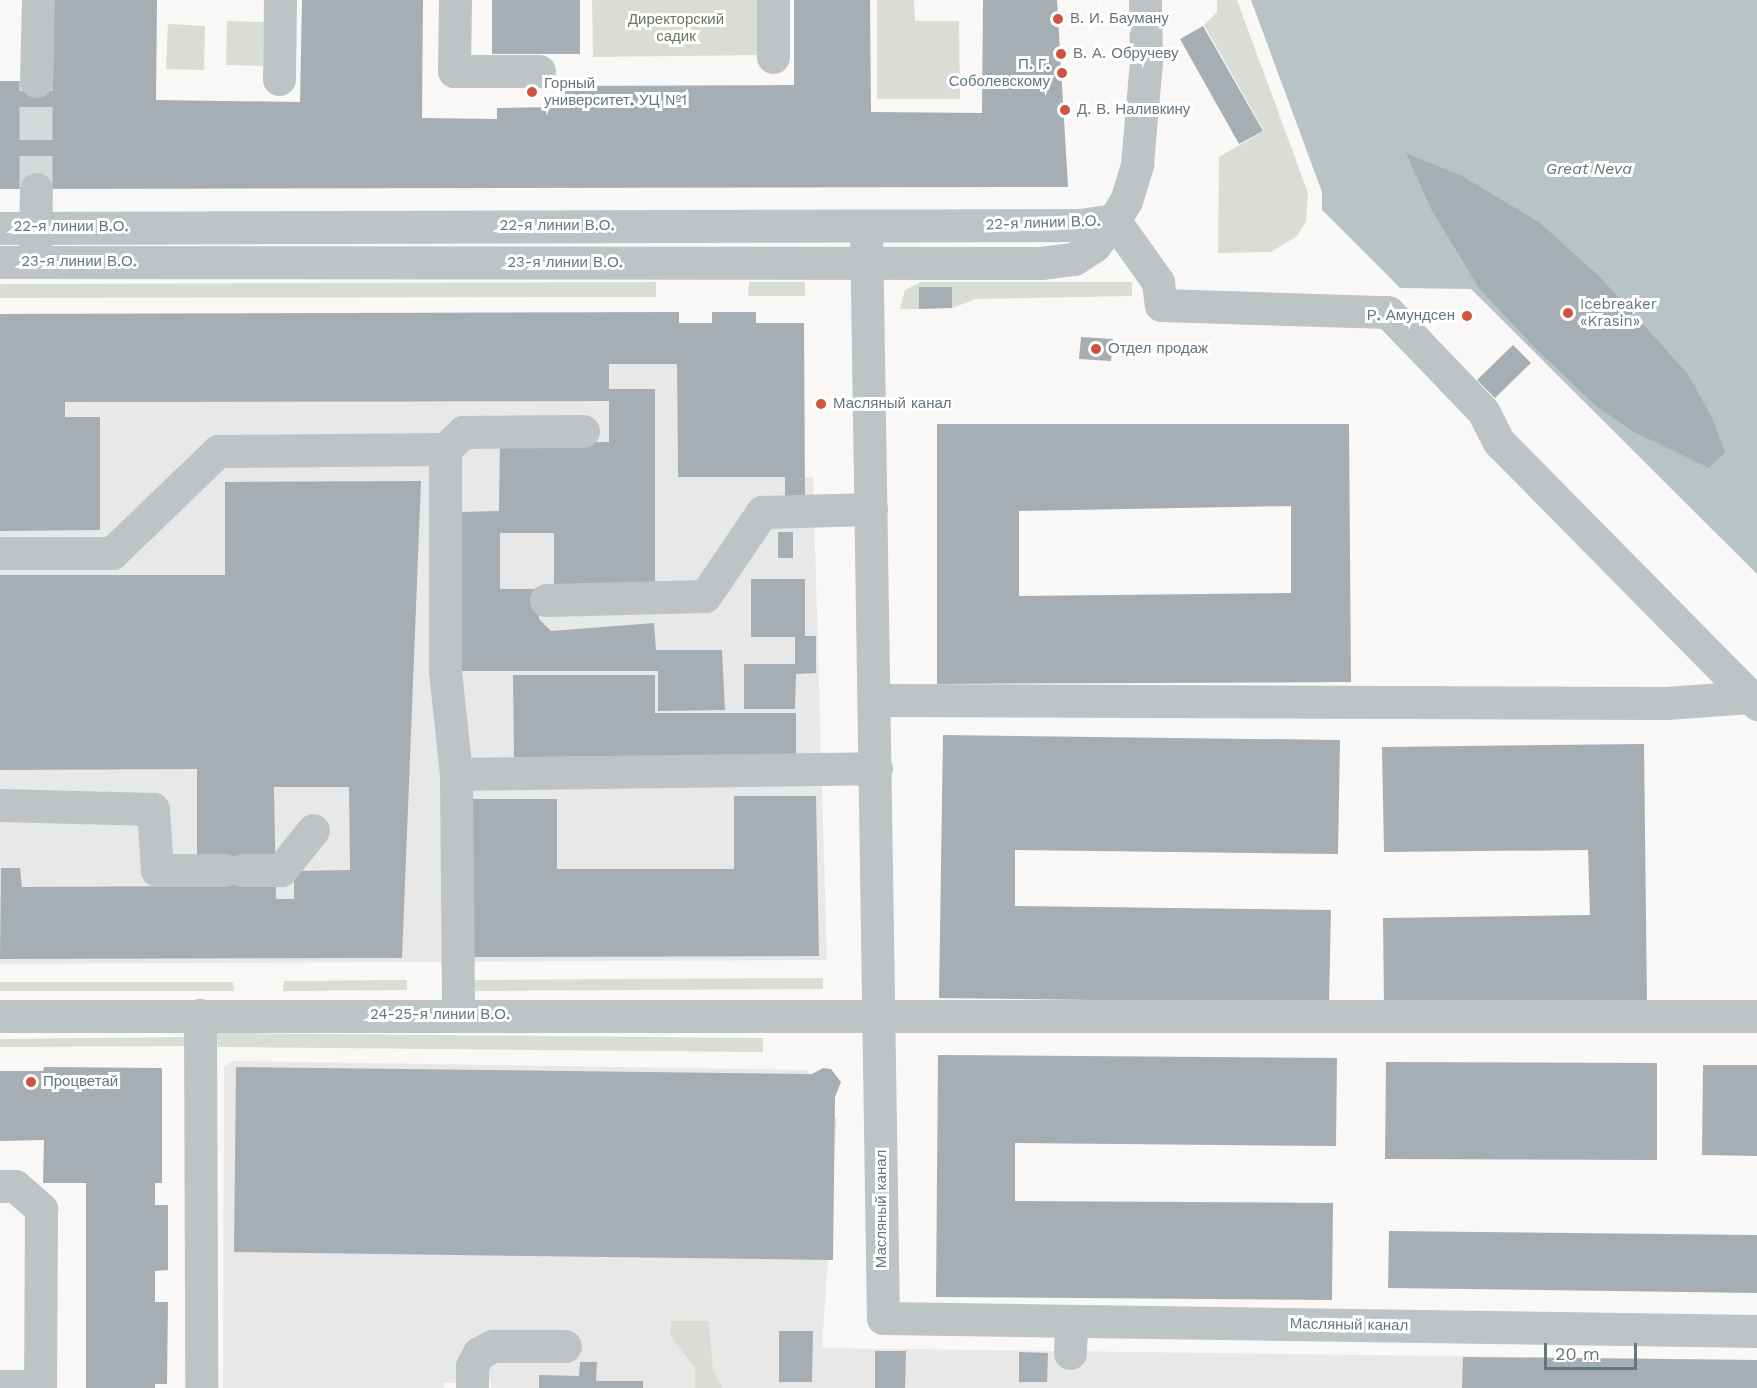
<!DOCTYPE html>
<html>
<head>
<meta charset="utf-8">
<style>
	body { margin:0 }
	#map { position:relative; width:1757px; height:1388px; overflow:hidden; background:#f9f8f7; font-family:"Work Sans",sans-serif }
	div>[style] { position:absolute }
	.built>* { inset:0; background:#e7e8e7 }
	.green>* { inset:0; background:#d9ddd6 }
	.water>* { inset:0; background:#b8c3c6 }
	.pier>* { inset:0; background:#f9f8f7 }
	.building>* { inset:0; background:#a6aeb3 }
	.minor-tunnel>* { height:33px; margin-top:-16.5px; transform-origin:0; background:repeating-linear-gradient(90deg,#d4d8d9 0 33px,transparent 0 49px) }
	.minor>* { height:33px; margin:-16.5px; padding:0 16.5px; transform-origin:16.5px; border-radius:16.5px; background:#bec3c6 }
	.dots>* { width:16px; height:16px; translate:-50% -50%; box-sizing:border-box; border:3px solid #fff; border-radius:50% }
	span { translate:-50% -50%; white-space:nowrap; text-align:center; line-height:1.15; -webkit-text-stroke:6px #fff; paint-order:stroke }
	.park-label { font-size:15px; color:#6a7765 }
	.poi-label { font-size:15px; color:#66767e }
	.left { translate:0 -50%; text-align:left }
	.right { translate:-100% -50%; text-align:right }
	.street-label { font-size:15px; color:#66767e }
	.water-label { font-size:16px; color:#627478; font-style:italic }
	.scale { position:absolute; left:1544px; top:1343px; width:93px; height:27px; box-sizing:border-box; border:3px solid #66767e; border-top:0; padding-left:8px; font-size:18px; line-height:21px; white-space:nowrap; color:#66767e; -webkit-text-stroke:4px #fff; paint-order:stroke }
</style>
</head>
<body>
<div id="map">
	<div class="built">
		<i style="clip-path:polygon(609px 313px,609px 364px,677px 364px,678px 477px,813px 477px,827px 960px,0 964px,0 314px)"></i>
		<i style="clip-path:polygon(233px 1061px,808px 1070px,806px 1118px,837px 1118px,822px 1348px,1757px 1360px,1757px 1388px,491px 1388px,491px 1382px,444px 1383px,444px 1388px,223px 1388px,224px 1067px)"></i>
	</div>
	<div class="green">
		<i style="clip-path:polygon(592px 0,761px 0,760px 55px,593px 57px)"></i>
		<i style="clip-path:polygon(877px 0,914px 0,915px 21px,959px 21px,960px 99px,877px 99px)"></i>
		<i style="clip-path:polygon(1217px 0,1237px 0,1308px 193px,1306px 221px,1297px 236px,1271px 252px,1218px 253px,1219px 157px,1264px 131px,1204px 25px,1217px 12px)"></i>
		<i style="clip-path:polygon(227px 21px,264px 22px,263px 66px,226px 65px)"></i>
		<i style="clip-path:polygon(168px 24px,205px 26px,204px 70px,166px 69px)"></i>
		<i style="clip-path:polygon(656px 282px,656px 297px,0 298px,0 284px)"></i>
		<i style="clip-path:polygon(749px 282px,805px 282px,805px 296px,748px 296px)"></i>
		<i style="clip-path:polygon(921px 282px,1132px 282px,1132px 296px,976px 299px,952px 308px,952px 287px,919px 287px,919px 309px,900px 309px,905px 290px)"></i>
		<i style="clip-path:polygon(823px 978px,823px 989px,474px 991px,474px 980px)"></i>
		<i style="clip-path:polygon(407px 980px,407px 990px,283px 991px,284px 981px)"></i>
		<i style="clip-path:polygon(0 982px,233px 982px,234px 991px,0 991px)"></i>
		<i style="clip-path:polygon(217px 1033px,763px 1038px,763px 1052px,218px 1047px)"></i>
		<i style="clip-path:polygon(185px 1037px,193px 1046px,0 1047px,0 1039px)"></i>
		<i style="clip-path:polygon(671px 1321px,709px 1321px,713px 1370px,722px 1388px,695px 1388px,695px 1368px,670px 1336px)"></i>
	</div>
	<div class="water">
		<i style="clip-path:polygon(1251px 0,1757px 0,1757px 574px,1471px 289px,1400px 288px,1322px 210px,1322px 192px)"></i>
	</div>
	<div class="pier">
		<i style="clip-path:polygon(1322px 210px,1400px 288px,1321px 214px)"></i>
	</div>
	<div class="building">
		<i style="clip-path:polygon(54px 0,157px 0,156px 100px,300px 102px,302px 0,423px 0,422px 118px,497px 119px,497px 108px,560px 107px,560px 86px,794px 85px,794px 0,870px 0,871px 112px,982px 113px,983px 0,1057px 0,1068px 187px,0 189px,0 81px,53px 81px)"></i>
		<i style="clip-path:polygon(492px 0,580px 0,580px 54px,492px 54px)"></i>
		<i style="clip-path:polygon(1203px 26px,1263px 131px,1239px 144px,1180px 39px)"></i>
		<i style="clip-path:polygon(1406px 153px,1462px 176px,1540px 223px,1600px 277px,1688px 374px,1712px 418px,1725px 452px,1709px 468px,1632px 431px,1595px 405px,1533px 346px,1479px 288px,1431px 209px)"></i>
		<i style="clip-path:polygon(919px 287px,952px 287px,952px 308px,919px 309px)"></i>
		<i style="clip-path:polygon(679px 312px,679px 323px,712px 323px,712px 312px,756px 312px,756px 323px,804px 323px,805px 498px,785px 498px,785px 477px,678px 477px,677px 364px,609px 364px,609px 389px,655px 389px,655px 591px,554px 591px,554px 533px,500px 533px,500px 589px,539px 589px,539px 619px,551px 631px,654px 623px,656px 650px,722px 650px,725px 710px,658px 711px,658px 671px,460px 671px,460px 512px,499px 511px,500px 442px,609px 442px,609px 401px,65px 402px,65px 417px,100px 417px,100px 530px,0 531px,0 314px)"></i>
		<i style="clip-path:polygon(1081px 337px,1113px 339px,1111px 361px,1079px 359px)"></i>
		<i style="clip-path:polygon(1513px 345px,1531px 363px,1495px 398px,1477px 380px)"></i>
		<i style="clip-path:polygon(evenodd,937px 424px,1349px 424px,1351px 682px,937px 684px,937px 424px,1291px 506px,1291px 593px,1019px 596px,1019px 511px,1291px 506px)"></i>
		<i style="clip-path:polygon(evenodd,421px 481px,402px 958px,0 959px,1px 868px,20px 868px,22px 887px,225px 886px,197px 859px,197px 769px,0 770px,0 575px,225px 575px,225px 482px,421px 481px,274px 787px,349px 787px,350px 870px,294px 871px,294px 899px,276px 899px,274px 787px)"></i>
		<i style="clip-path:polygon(778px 532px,793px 532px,793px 558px,778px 558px)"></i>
		<i style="clip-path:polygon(751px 579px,805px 579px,805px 636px,816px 636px,816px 673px,796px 674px,795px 709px,744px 709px,744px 664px,795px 664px,795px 637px,751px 637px)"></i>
		<i style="clip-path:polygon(513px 675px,655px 675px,655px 713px,796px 713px,796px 756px,514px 757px)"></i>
		<i style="clip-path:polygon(943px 735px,1340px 740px,1338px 854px,1015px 850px,1015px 906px,1331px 910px,1329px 1003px,939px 998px)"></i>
		<i style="clip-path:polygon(1644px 744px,1647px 1003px,1384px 1006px,1383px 918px,1590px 915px,1588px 850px,1384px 852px,1382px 747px)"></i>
		<i style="clip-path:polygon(734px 796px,816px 796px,819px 956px,471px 957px,471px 799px,557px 799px,557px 869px,734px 869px)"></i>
		<i style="clip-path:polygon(938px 1055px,1337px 1058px,1336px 1146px,1015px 1143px,1015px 1201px,1333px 1203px,1332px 1300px,936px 1297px)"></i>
		<i style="clip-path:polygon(1386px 1062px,1657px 1063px,1657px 1160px,1385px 1159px)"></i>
		<i style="clip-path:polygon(1703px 1065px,1757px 1065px,1757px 1156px,1702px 1155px)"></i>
		<i style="clip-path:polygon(44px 1067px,162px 1068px,162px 1183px,155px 1183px,155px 1205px,168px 1205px,168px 1270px,155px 1271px,155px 1302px,168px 1302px,167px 1384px,155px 1384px,155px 1388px,86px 1388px,86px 1183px,43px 1183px,44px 1140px,0 1141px,0 1071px,43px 1071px)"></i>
		<i style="clip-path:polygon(236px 1067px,812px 1074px,823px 1068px,831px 1069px,841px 1082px,835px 1097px,833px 1260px,234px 1252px)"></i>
		<i style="clip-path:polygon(1389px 1231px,1757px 1235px,1757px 1293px,1388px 1288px)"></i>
		<i style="clip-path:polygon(779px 1331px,813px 1331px,812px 1382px,779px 1382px)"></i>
		<i style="clip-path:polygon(875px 1351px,906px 1351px,905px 1388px,875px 1388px)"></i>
		<i style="clip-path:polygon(1019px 1352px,1048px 1353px,1047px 1382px,1019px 1382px)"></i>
		<i style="clip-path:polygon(1463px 1357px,1757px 1360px,1757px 1388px,1462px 1388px)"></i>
		<i style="clip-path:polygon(580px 1362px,597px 1362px,596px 1381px,643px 1381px,643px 1388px,539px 1388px,539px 1375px,579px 1376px)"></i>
	</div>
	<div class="minor-tunnel">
		<i style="left:36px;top:189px;width:108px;rotate:-90deg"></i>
	</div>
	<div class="minor">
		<i style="left:455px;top:0;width:71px;rotate:90.8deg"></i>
		<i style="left:454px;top:71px;width:85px"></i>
		<i style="left:773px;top:57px;width:57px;rotate:-90deg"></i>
		<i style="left:279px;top:79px;width:79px;rotate:-89.3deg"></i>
		<i style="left:36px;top:81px;width:81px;rotate:-88.6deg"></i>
		<i style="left:1114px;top:220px;width:76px;rotate:54.6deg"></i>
		<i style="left:1158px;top:282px;width:23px;rotate:83deg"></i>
		<i style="left:1161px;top:305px;width:227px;rotate:1.8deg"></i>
		<i style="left:1388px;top:312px;width:137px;rotate:46.2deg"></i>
		<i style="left:1483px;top:411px;width:35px;rotate:63deg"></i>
		<i style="left:1499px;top:442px;width:368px;rotate:45.4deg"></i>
		<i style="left:866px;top:226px;width:1092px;rotate:89.11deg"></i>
		<i style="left:883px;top:1318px;width:874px;rotate:0.85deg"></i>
		<i style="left:0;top:228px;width:1079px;rotate:-0.16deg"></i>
		<i style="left:1079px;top:225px;width:35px;rotate:-8deg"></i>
		<i style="left:35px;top:250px;width:61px;rotate:-89.1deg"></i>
		<i style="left:0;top:262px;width:1041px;rotate:0.06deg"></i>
		<i style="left:1041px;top:263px;width:33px;rotate:-7deg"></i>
		<i style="left:1074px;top:259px;width:24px;rotate:-33deg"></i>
		<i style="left:1094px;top:246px;width:33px;rotate:-52deg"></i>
		<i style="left:1114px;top:220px;width:22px;rotate:-58deg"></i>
		<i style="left:1126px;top:201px;width:39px;rotate:-73deg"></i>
		<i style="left:1137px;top:164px;width:102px;rotate:-85deg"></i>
		<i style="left:1146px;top:62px;width:62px;rotate:-90.9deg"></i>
		<i style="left:445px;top:449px;width:25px;rotate:-43deg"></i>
		<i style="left:463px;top:432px;width:120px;rotate:-0.5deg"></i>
		<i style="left:0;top:553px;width:112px"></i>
		<i style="left:112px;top:553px;width:147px;rotate:-43.9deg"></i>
		<i style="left:218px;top:451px;width:227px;rotate:-0.5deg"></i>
		<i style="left:445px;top:449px;width:222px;rotate:90deg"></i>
		<i style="left:445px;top:671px;width:104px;rotate:83.9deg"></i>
		<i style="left:456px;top:774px;width:241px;rotate:89.5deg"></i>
		<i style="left:546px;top:600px;width:159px;rotate:-1.4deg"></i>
		<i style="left:705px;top:596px;width:102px;rotate:-55.8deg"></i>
		<i style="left:762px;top:512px;width:109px;rotate:-1.6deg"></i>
		<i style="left:875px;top:700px;width:791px;rotate:0.22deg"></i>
		<i style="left:1666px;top:703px;width:84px;rotate:-4.1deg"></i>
		<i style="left:456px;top:774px;width:420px;rotate:-0.8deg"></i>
		<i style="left:0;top:805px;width:153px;rotate:1.5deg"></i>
		<i style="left:153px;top:809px;width:61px;rotate:86.2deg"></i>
		<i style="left:157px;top:870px;width:68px"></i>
		<i style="left:242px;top:870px;width:39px"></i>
		<i style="left:281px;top:870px;width:51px;rotate:-51.3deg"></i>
		<i style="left:200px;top:1015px;width:373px;rotate:89.8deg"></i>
		<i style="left:0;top:1016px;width:1757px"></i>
		<i style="left:0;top:1186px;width:15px"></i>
		<i style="left:15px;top:1186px;width:35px;rotate:41deg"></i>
		<i style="left:41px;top:1209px;width:177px;rotate:90.3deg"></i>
		<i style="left:40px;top:1386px;width:40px;rotate:180deg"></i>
		<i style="left:1070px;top:1353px;width:32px;rotate:-88deg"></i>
		<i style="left:472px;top:1388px;width:22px;rotate:-90deg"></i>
		<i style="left:472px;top:1366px;width:15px;rotate:-62deg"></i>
		<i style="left:479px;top:1353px;width:16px;rotate:-27deg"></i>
		<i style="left:493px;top:1346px;width:72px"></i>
	</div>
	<div class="dots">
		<i style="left:1058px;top:19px;background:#d0533f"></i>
		<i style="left:1061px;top:54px;background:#d0533f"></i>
		<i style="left:1062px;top:73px;background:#d0533f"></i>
		<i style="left:532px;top:92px;background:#d0533f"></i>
		<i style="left:1065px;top:110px;background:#d0533f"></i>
		<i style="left:1568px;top:313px;background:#d0533f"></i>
		<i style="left:1467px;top:316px;background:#d0533f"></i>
		<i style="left:1096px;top:349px;background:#d0533f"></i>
		<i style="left:821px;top:404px;background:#d0533f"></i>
		<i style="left:31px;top:1082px;background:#d0533f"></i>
	</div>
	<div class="park-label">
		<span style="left:676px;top:28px">Директорский<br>садик</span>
	</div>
	<div class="poi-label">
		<span class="left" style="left:1070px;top:19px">В. И. Бауману</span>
		<span class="left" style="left:1073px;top:54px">В. А. Обручеву</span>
		<span class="right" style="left:1050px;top:73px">П. Г.<br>Соболевскому</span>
		<span class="left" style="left:544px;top:92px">Горный<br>университет. УЦ №1</span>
		<span class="left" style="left:1077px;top:110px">Д. В. Наливкину</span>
		<span class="left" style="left:1580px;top:313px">Icebreaker<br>«Krasin»</span>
		<span class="right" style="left:1455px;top:316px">Р. Амундсен</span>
		<span class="left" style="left:1108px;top:349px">Отдел продаж</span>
		<span class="left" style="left:833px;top:404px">Масляный канал</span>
		<span class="left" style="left:43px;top:1082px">Процветай</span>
	</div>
	<div class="street-label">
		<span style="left:1043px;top:223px;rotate:-2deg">22-я линии В.О.</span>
		<span style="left:557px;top:226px">22-я линии В.О.</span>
		<span style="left:71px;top:227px">22-я линии В.О.</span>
		<span style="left:79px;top:262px">23-я линии В.О.</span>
		<span style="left:565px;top:263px">23-я линии В.О.</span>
		<span style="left:440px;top:1015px">24-25-я линии В.О.</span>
		<span style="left:882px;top:1209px;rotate:-90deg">Масляный канал</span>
		<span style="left:1349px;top:1325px;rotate:1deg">Масляный канал</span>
	</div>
	<div class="water-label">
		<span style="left:1589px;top:169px">Great Neva</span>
	</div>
	<div class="scale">20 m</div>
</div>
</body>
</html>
